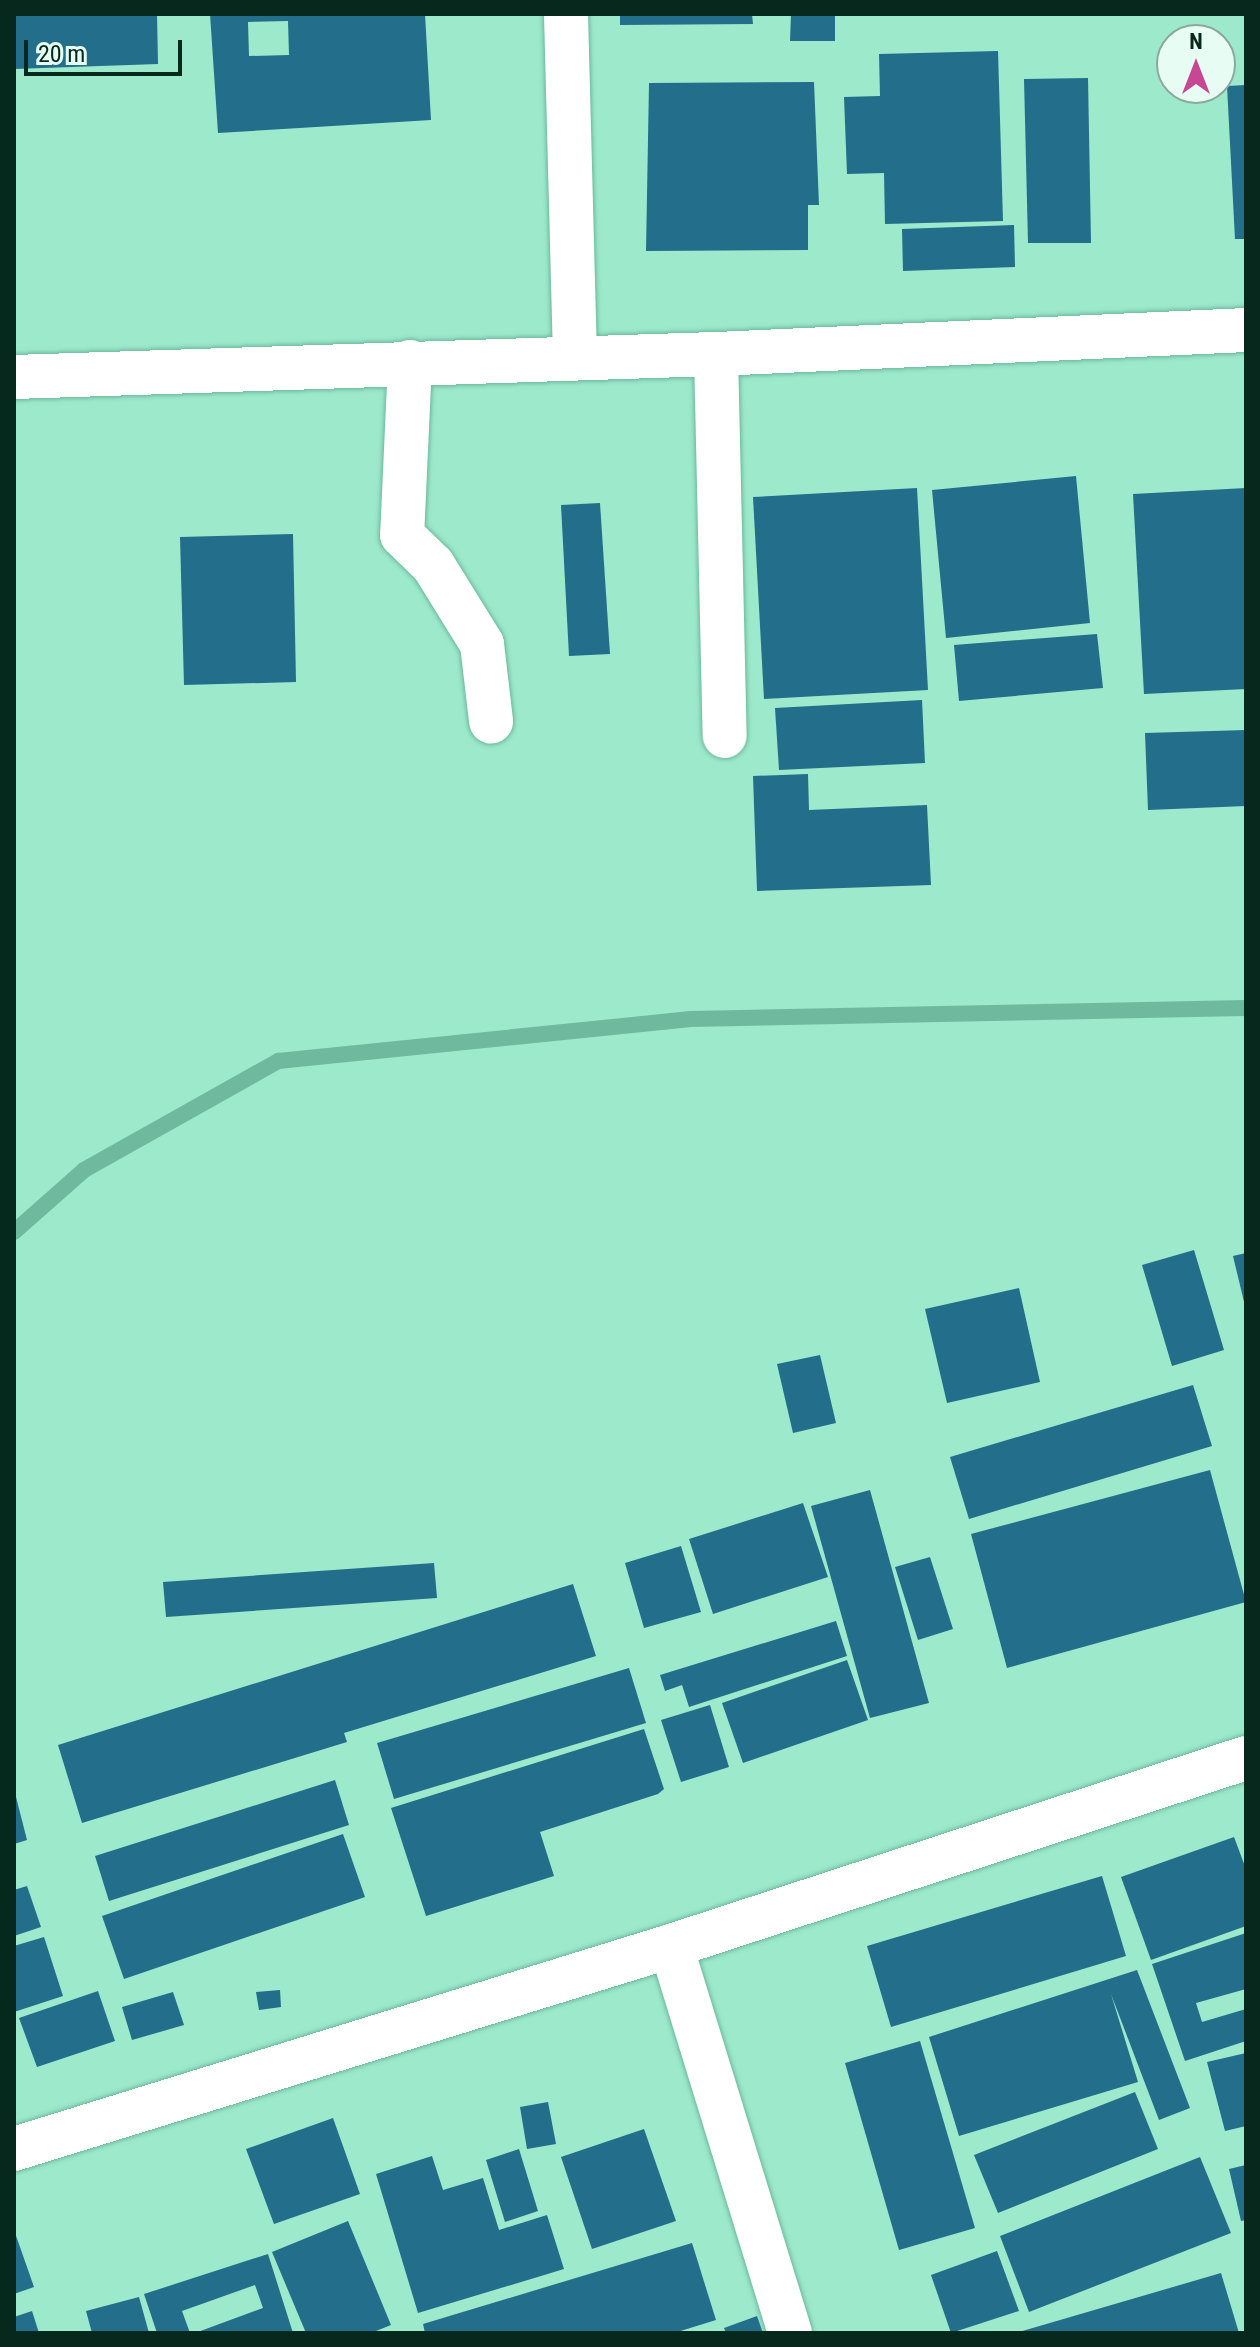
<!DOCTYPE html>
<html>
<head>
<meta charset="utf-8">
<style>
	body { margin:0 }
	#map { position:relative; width:1260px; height:2347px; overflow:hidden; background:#9de9cc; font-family:"Roboto Condensed",sans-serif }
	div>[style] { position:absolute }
	.stream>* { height:16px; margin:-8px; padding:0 8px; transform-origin:8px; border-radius:8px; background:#6fba9e }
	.building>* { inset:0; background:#226e8b }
	.roads { filter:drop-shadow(0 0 2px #6db89c) drop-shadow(0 0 2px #6db89c) }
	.minor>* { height:44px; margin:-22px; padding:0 22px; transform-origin:22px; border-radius:22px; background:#fff }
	span { translate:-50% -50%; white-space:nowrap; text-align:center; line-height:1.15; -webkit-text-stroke:8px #e7fdf4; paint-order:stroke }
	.frame { position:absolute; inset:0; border:16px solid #07281d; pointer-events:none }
	.north { position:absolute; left:1156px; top:24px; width:80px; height:80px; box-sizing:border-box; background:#e7fdf4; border:2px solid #8da89e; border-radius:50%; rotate:0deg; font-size:22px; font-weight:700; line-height:32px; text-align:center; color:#07281d }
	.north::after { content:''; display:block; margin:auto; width:28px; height:36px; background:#c84792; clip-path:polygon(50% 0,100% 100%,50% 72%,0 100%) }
	.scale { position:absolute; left:24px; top:40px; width:158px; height:36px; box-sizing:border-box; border:4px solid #07281d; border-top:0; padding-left:10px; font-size:24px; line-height:28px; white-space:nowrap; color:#07281d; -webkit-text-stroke:6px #e7fdf4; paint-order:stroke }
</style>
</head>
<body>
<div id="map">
	<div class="stream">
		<i style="left:14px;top:1232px;width:94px;rotate:-41.5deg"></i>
		<i style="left:84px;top:1170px;width:223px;rotate:-29.3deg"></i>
		<i style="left:278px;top:1061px;width:415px;rotate:-5.8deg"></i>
		<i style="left:691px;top:1019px;width:555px;rotate:-1.14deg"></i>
	</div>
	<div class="building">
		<i style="clip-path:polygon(14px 14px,157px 14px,158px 64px,14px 69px)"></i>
		<i style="clip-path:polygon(evenodd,210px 14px,425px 14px,431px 120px,218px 133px,210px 14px,288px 21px,289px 55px,249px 56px,248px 22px,288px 21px)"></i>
		<i style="clip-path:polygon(620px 14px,752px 14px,753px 24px,620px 25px)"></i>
		<i style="clip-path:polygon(791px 14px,835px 14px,835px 41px,790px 41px)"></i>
		<i style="clip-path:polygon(998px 51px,1003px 221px,885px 224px,884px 173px,847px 174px,844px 97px,880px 96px,879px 54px)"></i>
		<i style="clip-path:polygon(1088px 78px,1091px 243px,1028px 243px,1024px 79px)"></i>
		<i style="clip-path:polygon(814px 82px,819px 205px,808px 205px,808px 250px,646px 251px,649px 83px)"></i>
		<i style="clip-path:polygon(1246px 85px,1246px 239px,1235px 239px,1227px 86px)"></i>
		<i style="clip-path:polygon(1014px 225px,1015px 267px,903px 271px,902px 229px)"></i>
		<i style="clip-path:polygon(1076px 476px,1090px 623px,946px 638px,932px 490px)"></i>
		<i style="clip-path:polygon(917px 488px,928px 690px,764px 699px,753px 497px)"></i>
		<i style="clip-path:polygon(1246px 488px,1246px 689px,1144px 694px,1133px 494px)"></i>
		<i style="clip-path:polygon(600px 503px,610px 654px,569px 656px,561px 505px)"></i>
		<i style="clip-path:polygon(293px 534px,296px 682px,184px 685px,180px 537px)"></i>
		<i style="clip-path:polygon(1097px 634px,1103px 688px,959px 701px,954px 645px)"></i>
		<i style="clip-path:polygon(922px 700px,925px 763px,779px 770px,775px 708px)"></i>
		<i style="clip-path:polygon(1246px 730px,1246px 806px,1148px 810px,1145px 733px)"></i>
		<i style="clip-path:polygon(808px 774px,809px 810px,927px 805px,931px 885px,757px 891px,753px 776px)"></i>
		<i style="clip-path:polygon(1194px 1250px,1224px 1350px,1172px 1366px,1142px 1265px)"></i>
		<i style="clip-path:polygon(1246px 1253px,1246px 1306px,1245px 1306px,1233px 1256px)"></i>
		<i style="clip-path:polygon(1019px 1288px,1040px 1382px,947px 1403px,925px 1309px)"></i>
		<i style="clip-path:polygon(820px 1355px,836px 1423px,793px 1433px,777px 1364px)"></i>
		<i style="clip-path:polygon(1193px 1385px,1212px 1446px,969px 1519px,950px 1457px)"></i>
		<i style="clip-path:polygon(1210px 1470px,1246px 1602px,1007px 1668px,971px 1534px)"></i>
		<i style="clip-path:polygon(870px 1490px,929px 1703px,870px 1718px,811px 1506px)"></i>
		<i style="clip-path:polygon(803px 1503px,828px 1577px,713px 1614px,689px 1539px)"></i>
		<i style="clip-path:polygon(681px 1546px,701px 1612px,644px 1628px,625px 1563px)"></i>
		<i style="clip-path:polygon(930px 1557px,953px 1629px,918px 1640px,895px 1567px)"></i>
		<i style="clip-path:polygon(434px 1563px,437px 1598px,166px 1617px,163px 1582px)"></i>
		<i style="clip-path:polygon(573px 1584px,596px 1656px,344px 1733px,347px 1742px,82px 1823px,58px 1745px)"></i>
		<i style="clip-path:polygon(836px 1621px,847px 1656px,689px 1707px,682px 1685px,665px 1691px,660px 1675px)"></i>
		<i style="clip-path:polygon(847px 1660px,868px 1720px,743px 1763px,722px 1703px)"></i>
		<i style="clip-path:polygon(629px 1668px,646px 1723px,394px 1799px,377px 1743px)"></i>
		<i style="clip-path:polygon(710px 1705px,729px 1767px,681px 1782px,661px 1720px)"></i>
		<i style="clip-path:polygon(644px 1729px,664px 1789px,658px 1794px,540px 1832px,554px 1876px,426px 1916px,391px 1808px)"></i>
		<i style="clip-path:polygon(335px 1780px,349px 1825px,109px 1901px,95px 1856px)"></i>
		<i style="clip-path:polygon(14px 1789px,27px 1840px,14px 1844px)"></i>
		<i style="clip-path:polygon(343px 1834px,365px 1897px,124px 1979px,102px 1916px)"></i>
		<i style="clip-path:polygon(1234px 1837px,1246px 1869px,1246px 1926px,1151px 1960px,1121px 1877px)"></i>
		<i style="clip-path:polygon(1102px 1876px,1126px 1956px,891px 2027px,867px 1946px)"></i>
		<i style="clip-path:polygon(27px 1886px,41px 1927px,14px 1936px,14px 1890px)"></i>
		<i style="clip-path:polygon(1246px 1933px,1246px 1989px,1196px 2003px,1202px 2022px,1246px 2009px,1246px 2041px,1185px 2061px,1152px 1964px)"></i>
		<i style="clip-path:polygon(44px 1937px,63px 1996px,14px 2012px,14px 1946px)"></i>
		<i style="clip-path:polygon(1137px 1970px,1190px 2108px,1159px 2120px,1111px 1994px,1138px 2082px,959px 2136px,929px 2037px)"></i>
		<i style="clip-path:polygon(280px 1990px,281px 2007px,259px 2010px,256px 1992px)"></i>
		<i style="clip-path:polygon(98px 1991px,115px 2041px,37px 2067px,19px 2018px)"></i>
		<i style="clip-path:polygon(173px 1992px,184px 2025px,132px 2040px,122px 2007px)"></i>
		<i style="clip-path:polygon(920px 2041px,975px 2228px,899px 2250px,845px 2063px)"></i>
		<i style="clip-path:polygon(1246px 2053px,1246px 2126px,1225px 2131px,1207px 2062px)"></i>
		<i style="clip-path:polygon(1135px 2092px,1158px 2149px,998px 2213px,974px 2155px)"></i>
		<i style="clip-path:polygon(548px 2102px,556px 2144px,527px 2149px,520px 2107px)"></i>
		<i style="clip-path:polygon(333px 2118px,360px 2194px,274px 2224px,246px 2149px)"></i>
		<i style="clip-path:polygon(644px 2129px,676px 2221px,592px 2249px,561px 2157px)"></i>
		<i style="clip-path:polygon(519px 2149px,538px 2211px,505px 2222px,486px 2160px)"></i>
		<i style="clip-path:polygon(432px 2156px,443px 2190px,483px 2178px,499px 2230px,547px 2215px,564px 2269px,418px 2313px,376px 2174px)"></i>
		<i style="clip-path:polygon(1200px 2157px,1231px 2233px,1029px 2312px,1000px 2236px)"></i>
		<i style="clip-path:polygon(1246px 2165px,1246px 2220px,1241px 2221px,1229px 2169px)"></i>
		<i style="clip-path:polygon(348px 2221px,391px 2325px,371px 2333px,306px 2333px,272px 2252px)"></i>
		<i style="clip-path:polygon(14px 2230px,34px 2287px,14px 2294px)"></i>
		<i style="clip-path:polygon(692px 2243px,716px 2320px,674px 2333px,425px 2333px,423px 2324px)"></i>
		<i style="clip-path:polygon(997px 2251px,1019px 2311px,951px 2333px,931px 2275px)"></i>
		<i style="clip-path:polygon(268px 2254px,293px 2333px,195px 2333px,263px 2308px,255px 2285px,182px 2311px,190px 2333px,157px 2333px,144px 2294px)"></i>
		<i style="clip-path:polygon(1221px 2273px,1239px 2333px,1019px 2333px,1019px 2332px)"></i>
		<i style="clip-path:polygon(139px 2297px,149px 2333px,92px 2333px,86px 2311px)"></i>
		<i style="clip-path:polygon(32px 2311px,39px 2333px,14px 2333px,14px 2317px)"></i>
		<i style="clip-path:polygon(757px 2316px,763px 2333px,726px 2333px,724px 2328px)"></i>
	</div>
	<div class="roads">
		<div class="minor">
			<i style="left:566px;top:14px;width:342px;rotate:88.5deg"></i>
			<i style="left:716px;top:354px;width:382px;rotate:88.7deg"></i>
			<i style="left:410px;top:362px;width:173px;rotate:92.6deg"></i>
			<i style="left:402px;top:535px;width:43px;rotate:44.1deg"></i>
			<i style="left:433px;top:565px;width:93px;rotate:58.2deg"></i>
			<i style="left:482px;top:644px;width:78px;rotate:83.3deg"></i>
			<i style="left:14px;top:377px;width:702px;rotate:-1.88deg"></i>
			<i style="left:716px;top:354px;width:531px;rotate:-2.59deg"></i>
			<i style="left:671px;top:1946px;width:405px;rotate:72.9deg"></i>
			<i style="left:14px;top:2149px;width:688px;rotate:-17.17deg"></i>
			<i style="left:671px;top:1946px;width:605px;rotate:-18.11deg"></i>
		</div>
	</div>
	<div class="frame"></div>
	<div class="north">N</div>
	<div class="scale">20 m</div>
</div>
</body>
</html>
